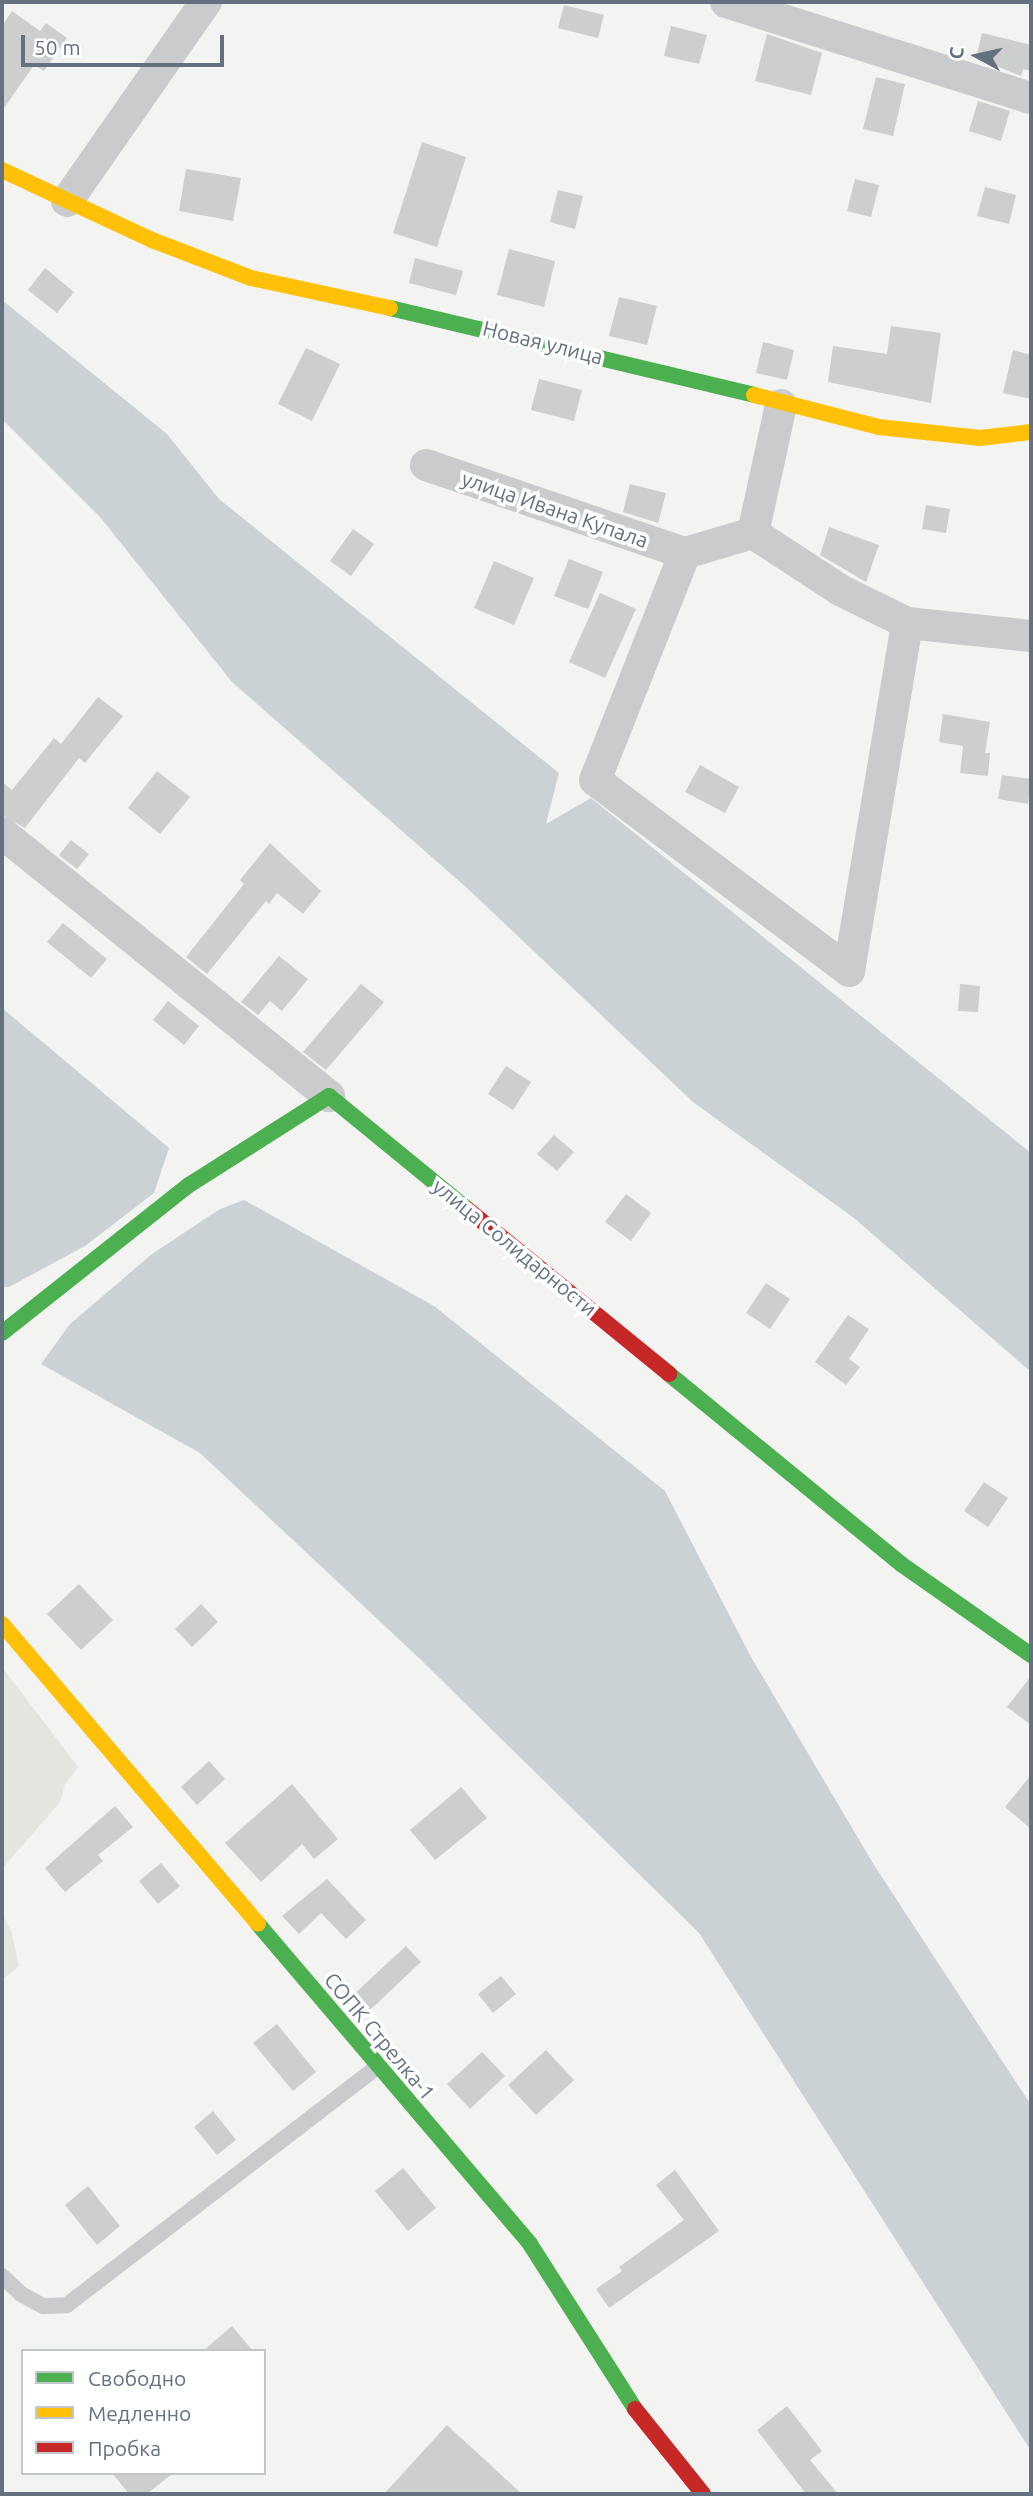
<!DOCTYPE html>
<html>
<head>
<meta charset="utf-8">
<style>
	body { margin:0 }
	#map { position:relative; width:1033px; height:2496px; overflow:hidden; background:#f3f3f1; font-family:Ubuntu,sans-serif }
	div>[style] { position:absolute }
	.green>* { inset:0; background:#e2e6df }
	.water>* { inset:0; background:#cbd2d6 }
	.building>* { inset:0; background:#cdcece }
	.lane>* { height:16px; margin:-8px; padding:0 8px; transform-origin:8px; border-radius:8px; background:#cacbcc }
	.street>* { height:32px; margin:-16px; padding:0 16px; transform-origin:16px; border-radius:16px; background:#cacbcc }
	.fast>* { height:16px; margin:-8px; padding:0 8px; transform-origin:8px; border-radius:8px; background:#4caf50 }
	.slow>* { height:16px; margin:-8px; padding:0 8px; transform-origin:8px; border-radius:8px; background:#ffc107 }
	.jam>* { height:16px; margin:-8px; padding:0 8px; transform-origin:8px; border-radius:8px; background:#c62828 }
	span { translate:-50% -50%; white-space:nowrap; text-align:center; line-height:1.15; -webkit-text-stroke:7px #fff; paint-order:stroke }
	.street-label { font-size:21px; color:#637181 }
	.frame { position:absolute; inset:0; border:4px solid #637181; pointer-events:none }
	.legend { position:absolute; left:21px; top:2349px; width:245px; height:126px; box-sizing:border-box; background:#fff; border:2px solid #c1c6cd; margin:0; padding:9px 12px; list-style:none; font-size:21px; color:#637181 }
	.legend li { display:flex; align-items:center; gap:14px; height:35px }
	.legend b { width:35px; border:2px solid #c1c6cd }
	.north { position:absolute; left:942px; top:21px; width:70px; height:70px; -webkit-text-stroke:5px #fff; paint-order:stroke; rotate:278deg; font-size:19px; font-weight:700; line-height:28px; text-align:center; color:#637181 }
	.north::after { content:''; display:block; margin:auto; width:24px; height:32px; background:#637181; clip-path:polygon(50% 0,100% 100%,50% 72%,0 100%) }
	.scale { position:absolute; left:21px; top:35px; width:203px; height:32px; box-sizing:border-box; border:4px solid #637181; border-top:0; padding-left:9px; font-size:21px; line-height:24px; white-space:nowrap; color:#637181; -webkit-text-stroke:5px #fff; paint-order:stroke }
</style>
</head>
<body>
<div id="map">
	<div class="green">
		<i style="clip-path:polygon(2px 1667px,78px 1767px,65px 1784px,60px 1802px,2px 1869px)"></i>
		<i style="clip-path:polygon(2px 1914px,12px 1933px,19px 1966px,3px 1979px)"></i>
	</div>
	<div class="water">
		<i style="clip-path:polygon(2px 300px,167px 434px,219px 499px,559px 773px,546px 824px,591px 798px,1031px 1153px,1031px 1372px,854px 1218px,693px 1102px,467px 888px,232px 682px,100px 517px,2px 419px)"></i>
		<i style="clip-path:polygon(2px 1008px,169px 1148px,154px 1193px,85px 1246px,9px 1287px,2px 1287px)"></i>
		<i style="clip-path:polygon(244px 1200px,434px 1306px,665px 1491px,751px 1657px,874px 1865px,1031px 2105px,1031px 2451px,699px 1933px,419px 1658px,200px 1453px,41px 1364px,70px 1324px,152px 1254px,220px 1209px)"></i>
	</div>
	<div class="building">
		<i style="clip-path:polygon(564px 5px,604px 15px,598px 38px,558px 28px)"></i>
		<i style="clip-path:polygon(12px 11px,40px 31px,46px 23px,67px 38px,44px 71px,34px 65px,2px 111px,2px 26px)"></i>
		<i style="clip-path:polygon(671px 26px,707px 35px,699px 64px,664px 56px)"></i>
		<i style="clip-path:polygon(982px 33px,1031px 45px,1031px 71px,1023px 69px,1021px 76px,976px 58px)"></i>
		<i style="clip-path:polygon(767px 34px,822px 53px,811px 95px,755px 81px)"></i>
		<i style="clip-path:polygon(876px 77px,905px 84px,893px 136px,863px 129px)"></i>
		<i style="clip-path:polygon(978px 101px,1010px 111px,1001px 141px,969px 131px)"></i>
		<i style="clip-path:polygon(422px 142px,466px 157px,437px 247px,393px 233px)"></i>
		<i style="clip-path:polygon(186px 169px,241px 178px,233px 221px,179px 211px)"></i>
		<i style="clip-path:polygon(855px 179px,879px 185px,871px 217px,847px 211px)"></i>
		<i style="clip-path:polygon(985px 187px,1016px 195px,1009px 224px,977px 216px)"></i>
		<i style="clip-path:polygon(558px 190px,583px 196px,575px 229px,550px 222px)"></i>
		<i style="clip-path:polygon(509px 249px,555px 261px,544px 307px,497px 295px)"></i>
		<i style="clip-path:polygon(415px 258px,463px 271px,456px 295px,409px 283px)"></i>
		<i style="clip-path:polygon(45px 268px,74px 292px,57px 313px,28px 290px)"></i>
		<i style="clip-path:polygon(619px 297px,657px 306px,647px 345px,609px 336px)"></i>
		<i style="clip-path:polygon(891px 326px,941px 333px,931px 403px,828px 382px,833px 346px,887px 354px)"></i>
		<i style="clip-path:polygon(763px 342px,794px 350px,787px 380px,756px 373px)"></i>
		<i style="clip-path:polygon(306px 348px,340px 364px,312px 421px,278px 404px)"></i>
		<i style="clip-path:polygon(1013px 350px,1031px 355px,1031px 399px,1003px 393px)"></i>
		<i style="clip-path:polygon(539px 379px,582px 390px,574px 421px,531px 410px)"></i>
		<i style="clip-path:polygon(630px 484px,666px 493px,658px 523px,623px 512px)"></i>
		<i style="clip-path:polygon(926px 505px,950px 509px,946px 533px,922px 529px)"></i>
		<i style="clip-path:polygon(829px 527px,879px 545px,866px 582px,820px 555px)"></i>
		<i style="clip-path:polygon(353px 529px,374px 544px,351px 576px,330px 561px)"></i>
		<i style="clip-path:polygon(569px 559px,603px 572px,588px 609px,554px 596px)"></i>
		<i style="clip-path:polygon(494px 561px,534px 578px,514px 625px,474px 608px)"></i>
		<i style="clip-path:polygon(600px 593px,636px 609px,605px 678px,569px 662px)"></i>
		<i style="clip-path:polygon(98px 697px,123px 716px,85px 763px,79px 758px,25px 828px,2px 815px,2px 782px,12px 790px,54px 738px,61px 744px)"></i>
		<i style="clip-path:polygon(943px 714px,990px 722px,985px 753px,990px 753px,988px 776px,960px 773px,963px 746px,939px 742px)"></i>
		<i style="clip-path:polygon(700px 765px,739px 787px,725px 813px,685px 792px)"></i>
		<i style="clip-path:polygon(157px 771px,190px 797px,160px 834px,128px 808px)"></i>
		<i style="clip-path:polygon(1002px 775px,1031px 779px,1028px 804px,998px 799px)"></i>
		<i style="clip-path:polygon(71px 840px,89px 854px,77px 869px,59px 855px)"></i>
		<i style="clip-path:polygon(270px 843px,321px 891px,303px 914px,277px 893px,269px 904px,266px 901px,207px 974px,186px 957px,244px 884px,240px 880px)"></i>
		<i style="clip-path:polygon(63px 923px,107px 959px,91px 978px,47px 942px)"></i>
		<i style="clip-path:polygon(279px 956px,308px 979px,282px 1011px,270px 1001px,258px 1015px,241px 1002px)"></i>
		<i style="clip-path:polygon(361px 984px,384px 1002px,326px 1070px,303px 1052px)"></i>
		<i style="clip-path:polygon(960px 984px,980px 986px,978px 1012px,958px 1011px)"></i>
		<i style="clip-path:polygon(168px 1001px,199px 1026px,184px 1045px,153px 1020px)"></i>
		<i style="clip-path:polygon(506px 1066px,531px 1082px,513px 1110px,488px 1094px)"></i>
		<i style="clip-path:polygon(554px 1135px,574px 1152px,557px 1171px,537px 1154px)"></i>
		<i style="clip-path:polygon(626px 1194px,651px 1213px,631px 1241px,605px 1222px)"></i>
		<i style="clip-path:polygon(766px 1283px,790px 1299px,770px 1329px,746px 1313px)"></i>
		<i style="clip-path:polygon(848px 1315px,869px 1329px,849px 1359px,860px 1367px,846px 1385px,815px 1362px)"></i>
		<i style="clip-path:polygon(984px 1482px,1008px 1498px,988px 1527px,964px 1511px)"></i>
		<i style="clip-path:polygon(79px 1584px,113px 1620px,81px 1650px,47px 1614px)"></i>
		<i style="clip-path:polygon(201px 1604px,218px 1622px,192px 1647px,175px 1629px)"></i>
		<i style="clip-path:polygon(1031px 1676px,1031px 1725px,1007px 1707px)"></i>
		<i style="clip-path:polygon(209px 1761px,225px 1779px,197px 1805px,181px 1787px)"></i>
		<i style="clip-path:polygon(1031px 1775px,1031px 1829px,1005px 1807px)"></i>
		<i style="clip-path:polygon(292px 1784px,338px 1839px,314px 1859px,302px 1844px,261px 1882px,225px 1843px)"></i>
		<i style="clip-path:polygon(461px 1787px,487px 1818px,435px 1860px,410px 1830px)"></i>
		<i style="clip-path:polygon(115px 1806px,133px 1827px,98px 1855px,103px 1861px,65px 1892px,45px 1868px)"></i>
		<i style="clip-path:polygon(161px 1863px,180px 1886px,158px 1904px,139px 1881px)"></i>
		<i style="clip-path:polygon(327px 1879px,366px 1920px,346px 1939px,321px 1913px,299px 1934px,282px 1916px)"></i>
		<i style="clip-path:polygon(406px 1946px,421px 1962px,369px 2011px,354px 1994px)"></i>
		<i style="clip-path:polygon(501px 1976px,516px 1994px,493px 2013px,478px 1994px)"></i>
		<i style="clip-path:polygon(277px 2024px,316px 2072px,293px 2091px,253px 2043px)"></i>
		<i style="clip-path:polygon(546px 2050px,574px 2080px,536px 2115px,508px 2085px)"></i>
		<i style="clip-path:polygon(482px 2052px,505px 2076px,470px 2109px,447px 2084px)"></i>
		<i style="clip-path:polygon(213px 2111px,236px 2140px,217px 2155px,194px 2127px)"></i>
		<i style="clip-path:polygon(403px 2168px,436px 2208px,408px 2231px,375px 2191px)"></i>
		<i style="clip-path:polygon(675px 2170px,719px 2231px,609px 2308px,596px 2289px,622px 2271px,619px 2267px,684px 2220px,656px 2185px)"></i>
		<i style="clip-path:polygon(88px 2186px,120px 2226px,97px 2245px,65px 2205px)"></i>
		<i style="clip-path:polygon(232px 2326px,253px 2351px,203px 2351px)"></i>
		<i style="clip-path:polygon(787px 2406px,822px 2451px,810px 2460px,838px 2494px,806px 2494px,757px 2430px)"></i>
		<i style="clip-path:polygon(447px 2425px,522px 2494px,384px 2494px)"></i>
		<i style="clip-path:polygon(112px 2473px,173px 2473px,147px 2494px,129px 2494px)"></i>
	</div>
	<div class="lane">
		<i style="left:2px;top:2276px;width:26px;rotate:43deg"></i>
		<i style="left:21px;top:2294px;width:25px;rotate:29deg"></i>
		<i style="left:43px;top:2306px;width:24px;rotate:-2deg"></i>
		<i style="left:67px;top:2305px;width:392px;rotate:-37.5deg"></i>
	</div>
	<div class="street">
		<i style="left:726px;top:2px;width:320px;rotate:17.5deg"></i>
		<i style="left:67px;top:201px;width:243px;rotate:-55.1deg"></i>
		<i style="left:781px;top:405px;width:131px;rotate:102.3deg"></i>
		<i style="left:753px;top:533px;width:104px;rotate:33.2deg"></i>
		<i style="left:840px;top:590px;width:75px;rotate:26.2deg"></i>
		<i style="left:907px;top:623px;width:125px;rotate:6deg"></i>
		<i style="left:426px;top:465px;width:274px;rotate:18.8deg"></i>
		<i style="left:753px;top:533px;width:71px;rotate:163.6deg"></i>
		<i style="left:685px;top:553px;width:244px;rotate:111.6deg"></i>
		<i style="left:595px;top:780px;width:318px;rotate:36.9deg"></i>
		<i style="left:849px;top:971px;width:353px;rotate:-80.5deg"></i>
		<i style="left:2px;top:833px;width:420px;rotate:38.8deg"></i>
	</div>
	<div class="fast">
		<i style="left:390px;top:308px;width:374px;rotate:13.4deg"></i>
		<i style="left:2px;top:1333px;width:238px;rotate:-38.4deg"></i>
		<i style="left:189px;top:1185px;width:166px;rotate:-32.4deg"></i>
		<i style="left:329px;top:1096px;width:178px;rotate:39.3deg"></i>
		<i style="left:669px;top:1374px;width:300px;rotate:39.3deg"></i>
		<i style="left:901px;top:1564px;width:159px;rotate:35deg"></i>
		<i style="left:258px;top:1924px;width:420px;rotate:49.6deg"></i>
		<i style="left:530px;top:2244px;width:196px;rotate:57.5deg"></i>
	</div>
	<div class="slow">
		<i style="left:2px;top:170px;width:166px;rotate:25deg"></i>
		<i style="left:152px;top:240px;width:106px;rotate:21deg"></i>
		<i style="left:251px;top:278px;width:142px;rotate:12.2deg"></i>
		<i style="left:754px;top:395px;width:129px;rotate:14.4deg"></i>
		<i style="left:879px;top:427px;width:102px;rotate:6.2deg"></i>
		<i style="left:980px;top:438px;width:51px;rotate:-6.7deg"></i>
		<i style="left:2px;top:1624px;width:394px;rotate:49.5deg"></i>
	</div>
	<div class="jam">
		<i style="left:467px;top:1209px;width:261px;rotate:39.2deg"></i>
		<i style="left:635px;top:2409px;width:109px;rotate:51.3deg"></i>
	</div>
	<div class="street-label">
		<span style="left:543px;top:342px;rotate:14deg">Новая улица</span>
		<span style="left:555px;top:509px;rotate:19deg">улица Ивана Купала</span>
		<span style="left:515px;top:1247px;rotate:39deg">улица Солидарности</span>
		<span style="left:380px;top:2036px;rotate:50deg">СОПК Стрелка-1</span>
	</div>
	<div class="frame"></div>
	<ul class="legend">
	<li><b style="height:9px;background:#4caf50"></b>Свободно</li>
	<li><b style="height:9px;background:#ffc107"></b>Медленно</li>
	<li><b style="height:9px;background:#c62828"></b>Пробка</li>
	</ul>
	<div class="north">С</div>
	<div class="scale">50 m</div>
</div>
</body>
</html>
